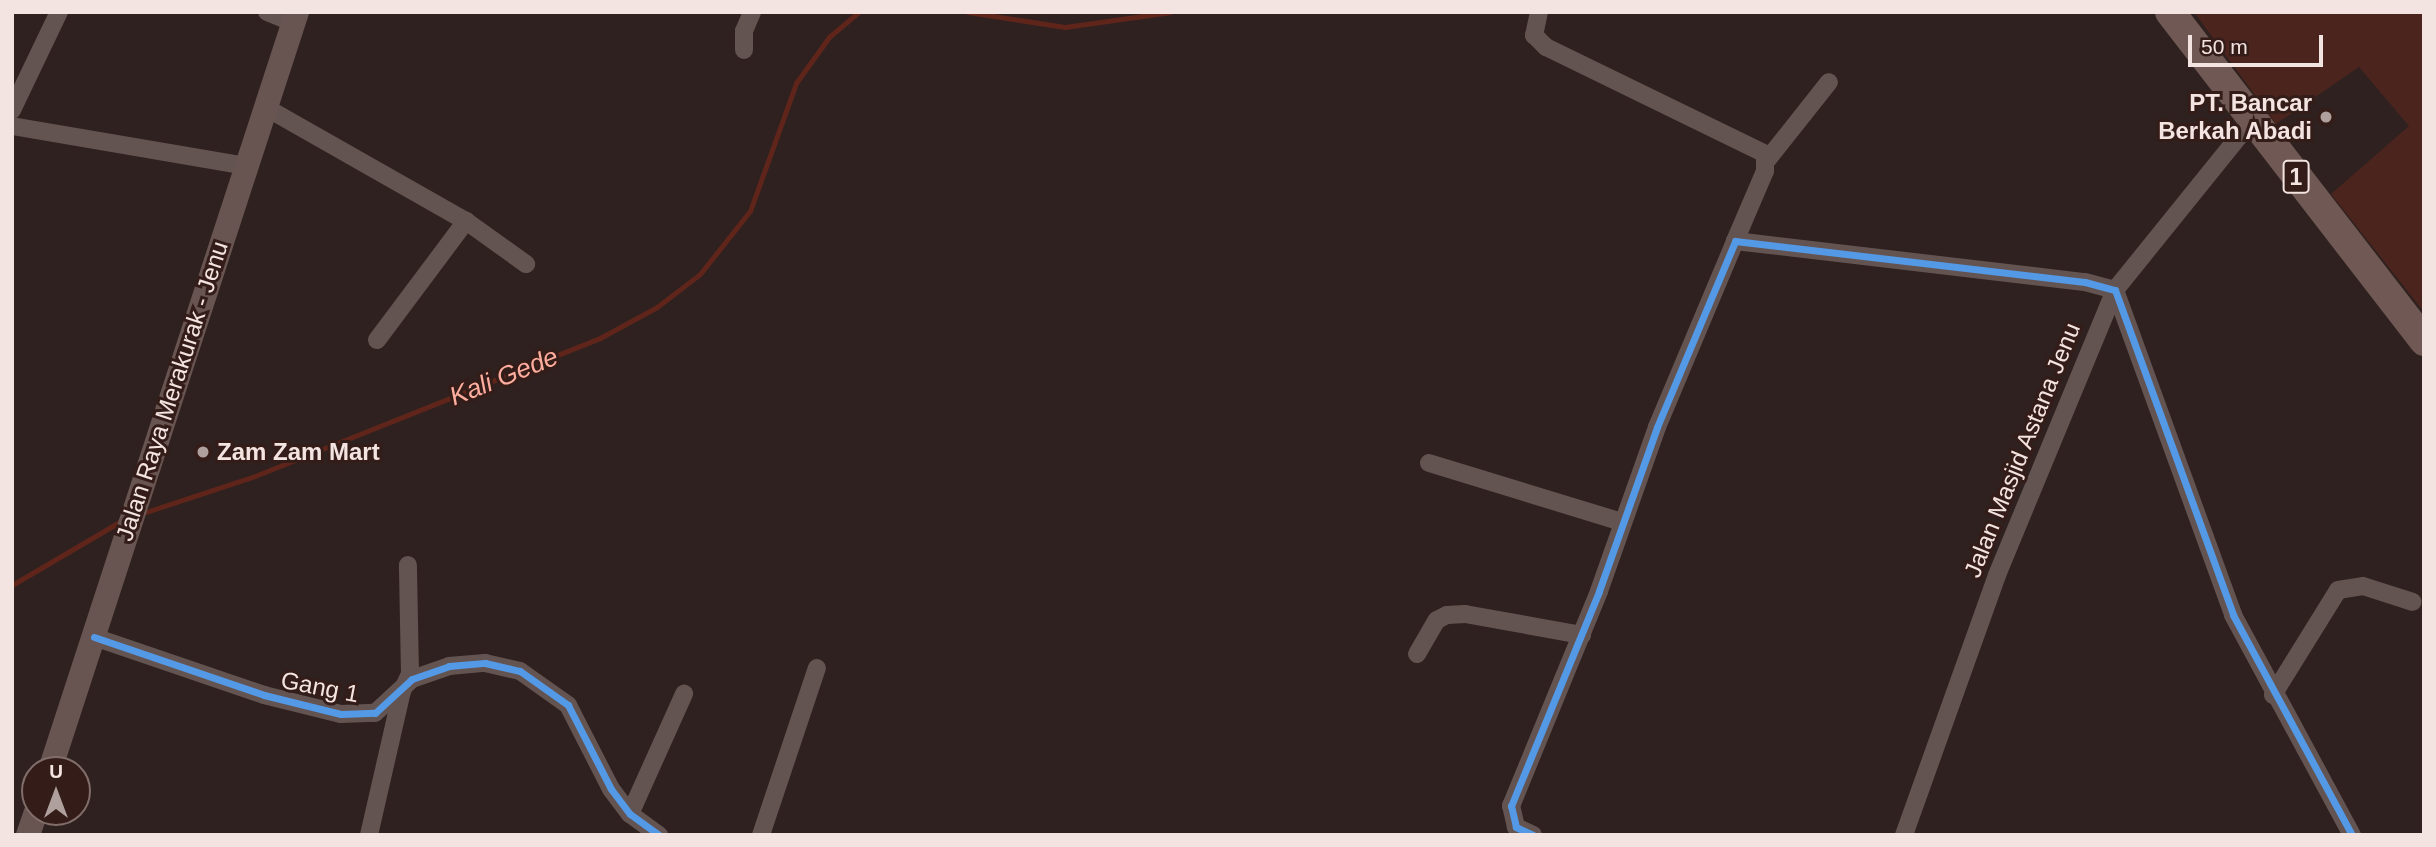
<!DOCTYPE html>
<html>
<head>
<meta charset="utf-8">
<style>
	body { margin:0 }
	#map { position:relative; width:2436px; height:847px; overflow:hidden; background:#2e211f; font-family:Helvetica,sans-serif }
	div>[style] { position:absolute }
	.green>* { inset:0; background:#4b241e }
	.stream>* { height:5px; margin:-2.5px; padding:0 2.5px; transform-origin:2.5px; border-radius:2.5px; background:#5f251b }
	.minor>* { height:18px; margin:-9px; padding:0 9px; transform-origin:9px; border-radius:9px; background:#645451 }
	.secondary>* { height:24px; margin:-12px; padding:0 12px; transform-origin:12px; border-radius:12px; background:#685450 }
	.trunk>* { height:30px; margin:-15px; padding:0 15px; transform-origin:15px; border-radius:15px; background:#705954 }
	.cycleway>* { height:7px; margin:-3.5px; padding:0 3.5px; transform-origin:3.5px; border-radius:3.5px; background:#5399e6 }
	.dots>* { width:19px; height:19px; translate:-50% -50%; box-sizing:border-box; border:4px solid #341d19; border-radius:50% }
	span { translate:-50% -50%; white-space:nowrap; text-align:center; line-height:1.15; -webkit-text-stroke:6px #341d19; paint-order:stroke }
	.shield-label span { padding:2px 5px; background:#341d19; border:2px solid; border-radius:5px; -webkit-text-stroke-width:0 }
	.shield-label { font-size:23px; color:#f4e4e1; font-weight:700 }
	.poi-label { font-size:24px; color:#f4e4e1; font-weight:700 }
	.right { translate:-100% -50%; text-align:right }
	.left { translate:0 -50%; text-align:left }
	.street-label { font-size:24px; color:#f4e4e1 }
	.water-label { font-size:26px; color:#ffad9f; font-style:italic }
	.frame { position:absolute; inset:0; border:14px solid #f4e4e1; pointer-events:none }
	.north { position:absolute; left:21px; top:756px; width:70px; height:70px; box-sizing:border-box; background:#341d19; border:2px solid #816d69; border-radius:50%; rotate:0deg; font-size:19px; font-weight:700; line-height:28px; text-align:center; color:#f4e4e1 }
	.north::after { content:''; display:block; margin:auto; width:24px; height:32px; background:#afa09d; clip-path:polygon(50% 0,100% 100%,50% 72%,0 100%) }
	.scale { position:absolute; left:2188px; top:35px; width:135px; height:32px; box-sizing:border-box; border:4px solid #f4e4e1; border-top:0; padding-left:9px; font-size:21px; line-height:24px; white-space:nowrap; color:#f4e4e1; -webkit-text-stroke:5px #341d19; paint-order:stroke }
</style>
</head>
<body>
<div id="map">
	<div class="green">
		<i style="clip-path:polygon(2194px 12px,2424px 12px,2424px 312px,2331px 194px,2409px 126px,2359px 67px,2276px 124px)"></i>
	</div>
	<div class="stream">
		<i style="left:968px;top:12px;width:98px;rotate:8.8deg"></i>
		<i style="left:1065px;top:27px;width:107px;rotate:-8.1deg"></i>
		<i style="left:140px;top:514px;width:121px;rotate:-18.3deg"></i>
		<i style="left:255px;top:476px;width:372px;rotate:-21.8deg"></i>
		<i style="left:600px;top:338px;width:65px;rotate:-28.5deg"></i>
		<i style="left:657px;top:307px;width:54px;rotate:-37.5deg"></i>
		<i style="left:700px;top:274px;width:80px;rotate:-51.6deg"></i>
		<i style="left:750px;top:211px;width:136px;rotate:-70.2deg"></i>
		<i style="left:796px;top:83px;width:57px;rotate:-54.3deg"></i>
		<i style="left:829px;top:37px;width:39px;rotate:-40deg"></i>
		<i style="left:12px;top:585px;width:126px;rotate:-30.4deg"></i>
	</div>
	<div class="minor">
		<i style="left:267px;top:12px;width:29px;rotate:22deg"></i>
		<i style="left:1539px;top:12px;width:24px;rotate:102deg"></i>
		<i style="left:1534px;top:35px;width:17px;rotate:45deg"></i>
		<i style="left:1546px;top:47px;width:244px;rotate:26deg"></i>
		<i style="left:1765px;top:154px;width:17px;rotate:90deg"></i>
		<i style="left:1765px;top:171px;width:76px;rotate:113.2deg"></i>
		<i style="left:744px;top:50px;width:19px;rotate:-90deg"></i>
		<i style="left:744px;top:31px;width:21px;rotate:-67deg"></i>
		<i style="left:265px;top:107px;width:231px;rotate:29.6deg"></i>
		<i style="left:466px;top:221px;width:74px;rotate:35.6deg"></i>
		<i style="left:12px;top:110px;width:109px;rotate:-64.4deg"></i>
		<i style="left:12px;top:126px;width:237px;rotate:9.7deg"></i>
		<i style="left:1768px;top:159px;width:98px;rotate:-51.6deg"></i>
		<i style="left:377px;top:340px;width:149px;rotate:-53.2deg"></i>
		<i style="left:1429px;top:463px;width:202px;rotate:17deg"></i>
		<i style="left:94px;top:637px;width:180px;rotate:18.8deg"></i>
		<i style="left:264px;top:695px;width:79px;rotate:13.9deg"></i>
		<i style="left:341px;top:714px;width:34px;rotate:-2deg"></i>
		<i style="left:375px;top:713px;width:50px;rotate:-42.6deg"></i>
		<i style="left:412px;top:679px;width:39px;rotate:-19deg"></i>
		<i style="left:449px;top:666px;width:36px;rotate:-5deg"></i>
		<i style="left:485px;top:663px;width:36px;rotate:13deg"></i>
		<i style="left:520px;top:671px;width:59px;rotate:35.3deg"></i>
		<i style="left:568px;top:705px;width:94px;rotate:62.9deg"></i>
		<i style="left:611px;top:789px;width:31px;rotate:53deg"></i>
		<i style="left:630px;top:814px;width:36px;rotate:36deg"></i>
		<i style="left:1417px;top:654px;width:39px;rotate:-60deg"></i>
		<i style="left:1437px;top:620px;width:11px;rotate:-27deg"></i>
		<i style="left:1447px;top:615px;width:18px;rotate:-3deg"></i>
		<i style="left:1465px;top:614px;width:119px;rotate:10.2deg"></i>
		<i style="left:2273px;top:695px;width:123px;rotate:-58.2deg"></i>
		<i style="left:2338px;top:590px;width:25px;rotate:-9deg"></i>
		<i style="left:2363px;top:586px;width:52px;rotate:17.7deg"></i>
		<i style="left:630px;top:814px;width:132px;rotate:-65.8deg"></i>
		<i style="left:369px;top:835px;width:148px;rotate:-77.1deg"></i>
		<i style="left:402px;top:691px;width:19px;rotate:-65deg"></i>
		<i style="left:410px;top:674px;width:109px;rotate:-91.1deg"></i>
		<i style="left:761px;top:835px;width:176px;rotate:-71.5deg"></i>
		<i style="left:1533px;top:835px;width:19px;rotate:-155deg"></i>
		<i style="left:1516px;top:827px;width:22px;rotate:-103deg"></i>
		<i style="left:1511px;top:806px;width:232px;rotate:-67.7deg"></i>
		<i style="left:1599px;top:591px;width:174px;rotate:-70.5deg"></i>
		<i style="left:1657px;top:427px;width:202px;rotate:-67.2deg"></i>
		<i style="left:1735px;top:241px;width:352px;rotate:6.7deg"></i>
		<i style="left:2085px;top:282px;width:31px;rotate:15deg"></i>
		<i style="left:2115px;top:290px;width:346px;rotate:70deg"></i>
		<i style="left:2233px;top:615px;width:250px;rotate:61.6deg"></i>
		<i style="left:1904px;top:835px;width:276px;rotate:-70.3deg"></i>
		<i style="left:1997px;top:575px;width:308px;rotate:-67.5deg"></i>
		<i style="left:2115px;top:290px;width:218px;rotate:-51.1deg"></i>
	</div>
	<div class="secondary">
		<i style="left:50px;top:770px;width:797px;rotate:-71.95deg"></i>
		<i style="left:28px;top:835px;width:24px;rotate:-71deg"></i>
	</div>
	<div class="trunk">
		<i style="left:2170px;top:12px;width:416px;rotate:52.3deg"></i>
	</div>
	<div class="cycleway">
		<i style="left:94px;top:637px;width:180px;rotate:18.8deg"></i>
		<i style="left:264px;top:695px;width:79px;rotate:13.9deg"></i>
		<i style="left:341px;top:714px;width:34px;rotate:-2deg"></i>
		<i style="left:375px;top:713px;width:50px;rotate:-42.6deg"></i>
		<i style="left:412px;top:679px;width:39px;rotate:-19deg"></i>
		<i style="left:449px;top:666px;width:36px;rotate:-5deg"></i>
		<i style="left:485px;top:663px;width:36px;rotate:13deg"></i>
		<i style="left:520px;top:671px;width:59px;rotate:35.3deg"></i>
		<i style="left:568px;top:705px;width:94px;rotate:62.9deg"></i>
		<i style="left:611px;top:789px;width:31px;rotate:53deg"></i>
		<i style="left:630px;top:814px;width:36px;rotate:36deg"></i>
		<i style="left:1533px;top:835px;width:19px;rotate:-155deg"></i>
		<i style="left:1516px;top:827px;width:22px;rotate:-103deg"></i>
		<i style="left:1511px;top:806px;width:232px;rotate:-67.7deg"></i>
		<i style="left:1599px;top:591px;width:174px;rotate:-70.5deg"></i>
		<i style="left:1657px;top:427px;width:202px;rotate:-67.2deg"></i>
		<i style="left:1735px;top:241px;width:352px;rotate:6.7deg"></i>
		<i style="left:2085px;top:282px;width:31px;rotate:15deg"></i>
		<i style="left:2115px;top:290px;width:346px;rotate:70deg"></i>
		<i style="left:2233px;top:615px;width:250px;rotate:61.6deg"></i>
	</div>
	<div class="dots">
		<i style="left:2326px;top:117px;background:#afa09d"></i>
		<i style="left:203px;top:452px;background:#afa09d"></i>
	</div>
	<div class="shield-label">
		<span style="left:2296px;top:177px">1</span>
	</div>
	<div class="poi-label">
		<span class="right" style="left:2312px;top:117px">PT. Bancar<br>Berkah Abadi</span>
		<span class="left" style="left:217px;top:452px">Zam Zam Mart</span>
	</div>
	<div class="street-label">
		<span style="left:172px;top:391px;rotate:-72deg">Jalan Raya Merakurak - Jenu</span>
		<span style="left:2022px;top:450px;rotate:-68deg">Jalan Masjid Astana Jenu</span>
		<span style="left:320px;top:687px;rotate:11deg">Gang 1</span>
	</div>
	<div class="water-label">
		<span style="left:504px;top:377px;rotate:-22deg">Kali Gede</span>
	</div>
	<div class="frame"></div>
	<div class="north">U</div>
	<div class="scale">50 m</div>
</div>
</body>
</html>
